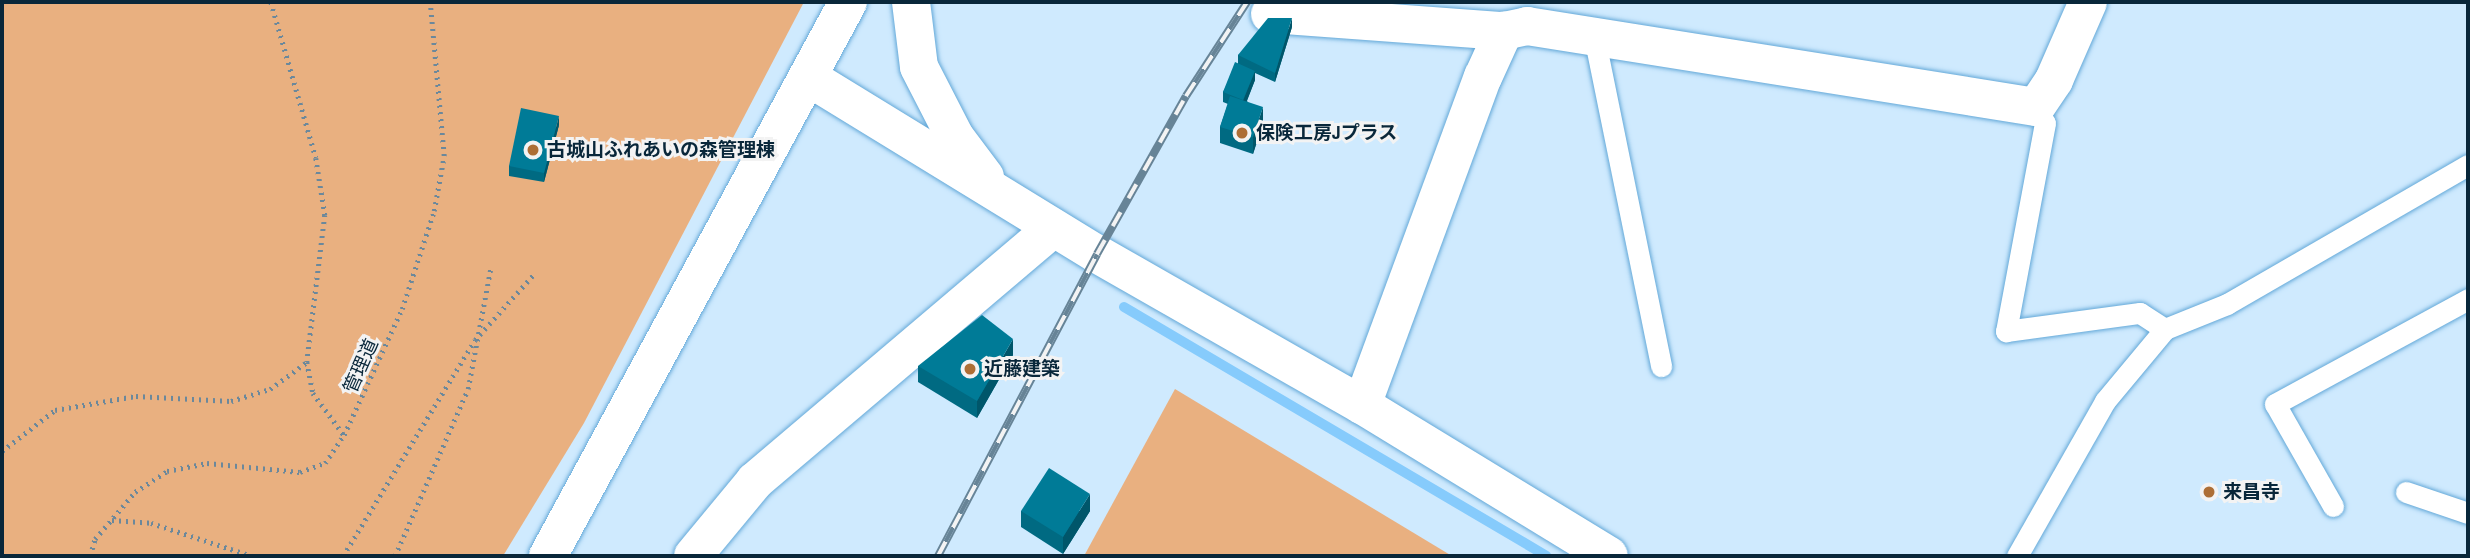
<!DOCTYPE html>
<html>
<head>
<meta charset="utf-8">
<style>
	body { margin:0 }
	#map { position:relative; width:2470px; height:558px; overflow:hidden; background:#cfeafe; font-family:"Archivo Narrow","Noto Sans JP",sans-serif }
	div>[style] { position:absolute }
	.green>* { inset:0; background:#e9b080 }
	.stream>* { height:10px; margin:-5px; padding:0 5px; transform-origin:5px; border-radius:5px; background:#86cbfc }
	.path>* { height:4.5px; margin-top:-2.25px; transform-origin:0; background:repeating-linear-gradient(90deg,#6b889b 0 2px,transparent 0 7px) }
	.roads { filter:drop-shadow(0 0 2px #63a8d8) drop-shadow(0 0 2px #63a8d8) }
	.service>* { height:21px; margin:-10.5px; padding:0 10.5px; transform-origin:10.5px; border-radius:10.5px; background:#fff }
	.minor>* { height:38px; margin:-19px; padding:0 19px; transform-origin:19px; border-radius:19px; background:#fff }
	.tertiary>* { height:38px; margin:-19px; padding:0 19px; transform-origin:19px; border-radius:19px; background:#fff }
	.rail>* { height:8px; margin-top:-4px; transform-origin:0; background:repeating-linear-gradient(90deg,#f3f3f3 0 16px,#678497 0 32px); box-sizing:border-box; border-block:2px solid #678497 }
	.wall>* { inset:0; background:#006a82 }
	.shaded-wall>* { inset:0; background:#00566a }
	.building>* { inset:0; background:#007b97 }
	.dots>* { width:19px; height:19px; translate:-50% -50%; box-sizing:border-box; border:4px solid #f3f3f3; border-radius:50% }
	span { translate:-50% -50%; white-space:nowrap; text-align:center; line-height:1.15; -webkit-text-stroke:6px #f3f3f3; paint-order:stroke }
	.poi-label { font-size:19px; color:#09273a; font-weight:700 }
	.left { translate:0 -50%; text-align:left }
	.street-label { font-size:19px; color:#09273a }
	.frame { position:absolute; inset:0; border:4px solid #09273a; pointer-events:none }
</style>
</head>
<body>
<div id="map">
	<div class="green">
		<i style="clip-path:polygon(2px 2px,804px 2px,584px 423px,503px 556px,2px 556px)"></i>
		<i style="clip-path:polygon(1175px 389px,1452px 556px,1084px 556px)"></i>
	</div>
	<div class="stream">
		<i style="left:1124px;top:307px;width:490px;rotate:30.5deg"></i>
	</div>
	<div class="path">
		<i style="left:271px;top:2px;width:162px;rotate:73.9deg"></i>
		<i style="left:316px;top:158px;width:58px;rotate:81deg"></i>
		<i style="left:325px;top:215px;width:148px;rotate:97deg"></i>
		<i style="left:307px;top:362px;width:32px;rotate:79deg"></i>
		<i style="left:313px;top:393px;width:52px;rotate:53.6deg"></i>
		<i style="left:2px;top:451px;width:67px;rotate:-37.7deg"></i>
		<i style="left:55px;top:410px;width:82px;rotate:-9.8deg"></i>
		<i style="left:136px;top:396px;width:95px;rotate:3deg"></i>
		<i style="left:231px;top:401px;width:41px;rotate:-17.1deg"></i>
		<i style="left:270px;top:389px;width:46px;rotate:-36.1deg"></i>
		<i style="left:112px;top:520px;width:39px;rotate:4deg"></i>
		<i style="left:151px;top:523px;width:106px;rotate:18.1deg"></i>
		<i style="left:90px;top:556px;width:18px;rotate:-74deg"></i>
		<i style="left:95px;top:539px;width:62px;rotate:-49.6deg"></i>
		<i style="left:135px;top:492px;width:38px;rotate:-33deg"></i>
		<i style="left:167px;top:471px;width:41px;rotate:-11.3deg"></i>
		<i style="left:207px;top:463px;width:93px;rotate:5.5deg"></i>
		<i style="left:300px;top:472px;width:27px;rotate:-20deg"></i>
		<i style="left:325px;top:463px;width:34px;rotate:-56deg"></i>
		<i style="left:344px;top:435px;width:139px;rotate:-65.3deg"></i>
		<i style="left:402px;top:309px;width:103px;rotate:-71.9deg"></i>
		<i style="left:434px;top:211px;width:56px;rotate:-79.7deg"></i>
		<i style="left:444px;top:156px;width:155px;rotate:-95.2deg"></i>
		<i style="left:343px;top:556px;width:253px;rotate:-58.6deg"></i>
		<i style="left:475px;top:340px;width:89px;rotate:-48.2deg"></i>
		<i style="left:395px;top:556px;width:182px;rotate:-66.4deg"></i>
		<i style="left:468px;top:389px;width:125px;rotate:-79.4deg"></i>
	</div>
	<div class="roads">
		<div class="service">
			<i style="left:1594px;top:36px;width:337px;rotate:78.5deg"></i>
			<i style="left:2036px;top:107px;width:18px;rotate:61deg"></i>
			<i style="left:2045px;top:123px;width:212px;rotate:100.6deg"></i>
			<i style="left:2006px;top:331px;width:135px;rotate:-7.7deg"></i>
			<i style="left:2140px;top:313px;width:30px;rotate:33deg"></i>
			<i style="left:2406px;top:492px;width:65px;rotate:18.7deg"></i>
			<i style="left:2333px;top:506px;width:117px;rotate:-119.6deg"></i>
			<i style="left:2275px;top:404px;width:220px;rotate:-28.5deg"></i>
			<i style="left:2017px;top:556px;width:178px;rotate:-60.4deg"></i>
			<i style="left:2105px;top:401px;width:94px;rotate:-50.2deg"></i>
			<i style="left:2165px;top:329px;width:67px;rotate:-22deg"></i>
			<i style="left:2227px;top:304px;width:278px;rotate:-30deg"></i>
		</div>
		<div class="minor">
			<i style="left:1270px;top:14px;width:235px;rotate:4.2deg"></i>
			<i style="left:1362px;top:405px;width:350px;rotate:-69.8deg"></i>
			<i style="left:1483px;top:77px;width:51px;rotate:-65.5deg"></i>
			<i style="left:1504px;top:31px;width:24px;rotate:-12deg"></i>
			<i style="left:1527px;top:26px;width:515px;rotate:9.04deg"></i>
			<i style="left:2036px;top:107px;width:32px;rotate:-56deg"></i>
			<i style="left:2054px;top:80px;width:85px;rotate:-66.4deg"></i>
			<i style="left:693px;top:556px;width:97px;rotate:-50.4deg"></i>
			<i style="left:755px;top:481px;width:391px;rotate:-40.3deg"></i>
		</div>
		<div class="tertiary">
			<i style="left:911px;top:2px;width:65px;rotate:83deg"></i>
			<i style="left:919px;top:67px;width:79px;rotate:62.8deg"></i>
			<i style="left:955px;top:137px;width:50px;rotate:53.1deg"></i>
			<i style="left:808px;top:77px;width:339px;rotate:31.5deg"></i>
			<i style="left:1097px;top:254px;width:305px;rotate:29.7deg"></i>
			<i style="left:1362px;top:405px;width:289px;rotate:31.4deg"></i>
			<i style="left:548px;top:556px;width:630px;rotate:-61.56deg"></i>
		</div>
	</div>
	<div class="rail">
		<i style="left:938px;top:556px;width:341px;rotate:-62.2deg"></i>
		<i style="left:1097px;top:254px;width:181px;rotate:-60.6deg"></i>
		<i style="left:1186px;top:96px;width:112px;rotate:-57deg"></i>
	</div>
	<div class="wall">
		<i style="clip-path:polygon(1292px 27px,1275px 82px,1255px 73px,1255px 80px,1247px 101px,1263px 123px,1253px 154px,1220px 143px,1220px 127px,1228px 104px,1223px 102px,1223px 92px,1238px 64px,1238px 55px)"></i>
		<i style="clip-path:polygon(559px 125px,544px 182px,509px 176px,509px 166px)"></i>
		<i style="clip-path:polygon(1013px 355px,977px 418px,918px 382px,918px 366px)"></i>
		<i style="clip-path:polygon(1021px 511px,1090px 511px,1063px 554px,1021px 527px)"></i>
	</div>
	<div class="shaded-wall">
		<i style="clip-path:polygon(1292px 18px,1292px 27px,1275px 82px,1275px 73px)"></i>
		<i style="clip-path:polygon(1255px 71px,1255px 80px,1243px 110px,1243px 101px)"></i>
		<i style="clip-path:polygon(1263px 107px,1263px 123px,1253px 154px,1253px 137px)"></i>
		<i style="clip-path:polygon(559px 116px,559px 125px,544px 182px,544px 173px)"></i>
		<i style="clip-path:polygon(1013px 339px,1013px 355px,977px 418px,977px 401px)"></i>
		<i style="clip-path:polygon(1090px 494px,1090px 511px,1063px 554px,1063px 537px)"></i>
	</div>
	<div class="building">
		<i style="clip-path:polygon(1268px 18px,1292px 18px,1275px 73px,1238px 55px)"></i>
		<i style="clip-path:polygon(1235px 62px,1255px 71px,1243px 100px,1223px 92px)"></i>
		<i style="clip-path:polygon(1230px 96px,1263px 107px,1253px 137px,1220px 127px)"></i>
		<i style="clip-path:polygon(521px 108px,559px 116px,544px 173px,509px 166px)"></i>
		<i style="clip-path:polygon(982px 315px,1013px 339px,977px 401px,918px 366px)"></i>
		<i style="clip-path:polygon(1049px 468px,1090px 494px,1063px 537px,1021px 511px)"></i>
	</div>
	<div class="dots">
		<i style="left:1242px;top:133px;background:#ad6e35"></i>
		<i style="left:533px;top:150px;background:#ad6e35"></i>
		<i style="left:970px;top:369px;background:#ad6e35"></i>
		<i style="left:2209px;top:492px;background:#ad6e35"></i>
	</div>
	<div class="poi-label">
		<span class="left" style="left:1256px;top:133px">保険工房Jプラス</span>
		<span class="left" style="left:547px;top:150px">古城山ふれあいの森管理棟</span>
		<span class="left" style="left:984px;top:369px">近藤建築</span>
		<span class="left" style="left:2223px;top:492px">来昌寺</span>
	</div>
	<div class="street-label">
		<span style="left:361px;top:366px;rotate:-66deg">管理道</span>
	</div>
	<div class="frame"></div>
</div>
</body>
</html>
